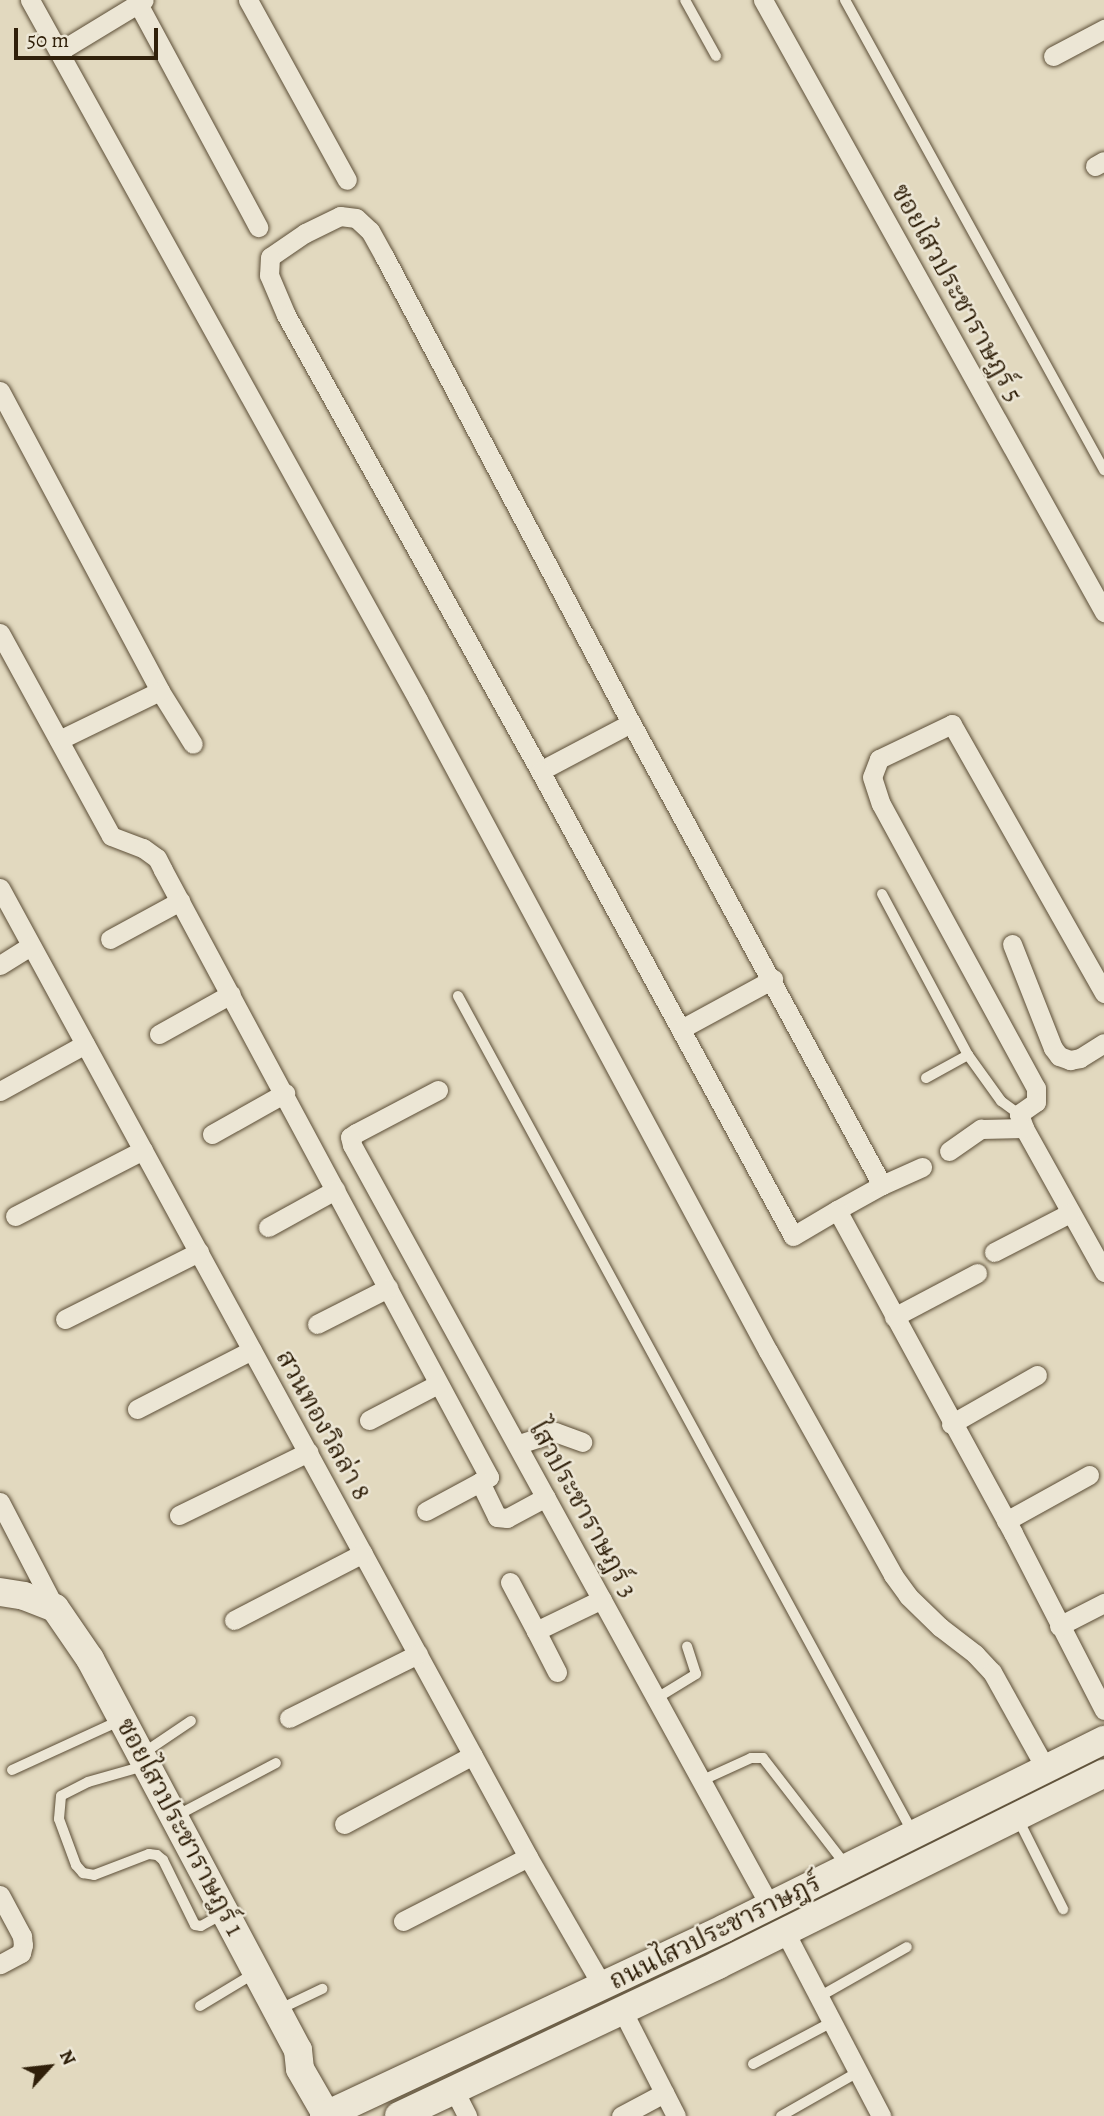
<!DOCTYPE html>
<html>
<head>
<meta charset="utf-8">
<style>
	body { margin:0 }
	#map { position:relative; width:1104px; height:2116px; overflow:hidden; background:#e2d9bf; font-family:Alegreya,"Noto Serif Thai",serif }
	div>[style] { position:absolute }
	.roads { filter:drop-shadow(0 0 2px #5c4e37) drop-shadow(0 0 2px #5c4e37) }
	.lane>* { height:10px; margin:-5px; padding:0 5px; transform-origin:5px; border-radius:5px; background:#ece6d5 }
	.street>* { height:19px; margin:-9.5px; padding:0 9.5px; transform-origin:9.5px; border-radius:9.5px; background:#ece6d5 }
	.secondary>* { height:28px; margin:-14px; padding:0 14px; transform-origin:14px; border-radius:14px; background:#ece6d5 }
	span { translate:-50% -50%; white-space:nowrap; text-align:center; line-height:1.15; -webkit-text-stroke:5px #ece6d5; paint-order:stroke }
	.street-label { font-size:26px; color:#30200a }
	.north { position:absolute; left:14px; top:2032px; width:70px; height:70px; -webkit-text-stroke:5px #ece6d5; paint-order:stroke; rotate:63deg; font-size:19px; font-weight:700; line-height:28px; text-align:center; color:#30200a }
	.north::after { content:''; display:block; margin:auto; width:24px; height:32px; background:#30200a; clip-path:polygon(50% 0,100% 100%,50% 72%,0 100%) }
	.scale { position:absolute; left:14px; top:28px; width:144px; height:32px; box-sizing:border-box; border:4px solid #30200a; border-top:0; padding-left:9px; font-size:21px; line-height:24px; white-space:nowrap; color:#30200a; -webkit-text-stroke:5px #ece6d5; paint-order:stroke }
</style>
</head>
<body>
<div id="map">
	<div class="roads">
		<div class="lane">
			<i style="left:685px;top:0;width:64px;rotate:61deg"></i>
			<i style="left:845px;top:0;width:537px;rotate:61.14deg"></i>
			<i style="left:882px;top:894px;width:183px;rotate:61.9deg"></i>
			<i style="left:968px;top:1055px;width:57px;rotate:54.3deg"></i>
			<i style="left:1001px;top:1101px;width:22px;rotate:36deg"></i>
			<i style="left:458px;top:996px;width:950px;rotate:61.47deg"></i>
			<i style="left:926px;top:1078px;width:48px;rotate:-28.7deg"></i>
			<i style="left:657px;top:1698px;width:46px;rotate:-31.6deg"></i>
			<i style="left:696px;top:1674px;width:29px;rotate:-108deg"></i>
			<i style="left:142px;top:1754px;width:59px;rotate:-34deg"></i>
			<i style="left:144px;top:1766px;width:58px;rotate:164.1deg"></i>
			<i style="left:88px;top:1782px;width:30px;rotate:153deg"></i>
			<i style="left:61px;top:1796px;width:23px;rotate:95deg"></i>
			<i style="left:59px;top:1819px;width:49px;rotate:69.7deg"></i>
			<i style="left:76px;top:1865px;width:11px;rotate:49deg"></i>
			<i style="left:83px;top:1873px;width:11px;rotate:10deg"></i>
			<i style="left:94px;top:1875px;width:59px;rotate:-20.9deg"></i>
			<i style="left:149px;top:1854px;width:8px;rotate:7deg"></i>
			<i style="left:157px;top:1855px;width:8px;rotate:40deg"></i>
			<i style="left:163px;top:1860px;width:72px;rotate:63.8deg"></i>
			<i style="left:195px;top:1925px;width:6px;rotate:9deg"></i>
			<i style="left:201px;top:1926px;width:26px;rotate:-29deg"></i>
			<i style="left:12px;top:1770px;width:118px;rotate:-24.6deg"></i>
			<i style="left:703px;top:1780px;width:53px;rotate:-24.6deg"></i>
			<i style="left:751px;top:1758px;width:12px"></i>
			<i style="left:763px;top:1758px;width:134px;rotate:52.3deg"></i>
			<i style="left:176px;top:1816px;width:113px;rotate:-27.9deg"></i>
			<i style="left:1018px;top:1819px;width:101px;rotate:63.4deg"></i>
			<i style="left:819px;top:1997px;width:101px;rotate:-29.6deg"></i>
			<i style="left:200px;top:2006px;width:62px;rotate:-31.1deg"></i>
			<i style="left:280px;top:2009px;width:47px;rotate:-25.5deg"></i>
			<i style="left:753px;top:2064px;width:89px;rotate:-28deg"></i>
			<i style="left:781px;top:2116px;width:89px;rotate:-29.7deg"></i>
		</div>
		<div class="street">
			<i style="left:30px;top:0;width:800px;rotate:61deg"></i>
			<i style="left:418px;top:700px;width:739px;rotate:61.74deg"></i>
			<i style="left:768px;top:1351px;width:257px;rotate:60.8deg"></i>
			<i style="left:893px;top:1575px;width:26px;rotate:54deg"></i>
			<i style="left:908px;top:1596px;width:45px;rotate:44.1deg"></i>
			<i style="left:940px;top:1627px;width:44px;rotate:37.6deg"></i>
			<i style="left:975px;top:1654px;width:25px;rotate:47deg"></i>
			<i style="left:992px;top:1672px;width:111px;rotate:60.9deg"></i>
			<i style="left:136px;top:0;width:258px;rotate:61.7deg"></i>
			<i style="left:248px;top:0;width:205px;rotate:61.2deg"></i>
			<i style="left:763px;top:0;width:701px;rotate:60.87deg"></i>
			<i style="left:60px;top:51px;width:98px;rotate:-31.3deg"></i>
			<i style="left:1053px;top:56px;width:58px;rotate:-27.9deg"></i>
			<i style="left:1095px;top:166px;width:10px;rotate:-29deg"></i>
			<i style="left:0;top:391px;width:340px;rotate:61.9deg"></i>
			<i style="left:160px;top:691px;width:62px;rotate:58.1deg"></i>
			<i style="left:0;top:633px;width:231px;rotate:61.3deg"></i>
			<i style="left:111px;top:836px;width:34px;rotate:21deg"></i>
			<i style="left:143px;top:848px;width:17px;rotate:36deg"></i>
			<i style="left:157px;top:858px;width:13px;rotate:63deg"></i>
			<i style="left:163px;top:870px;width:689px;rotate:61.76deg"></i>
			<i style="left:489px;top:1477px;width:10px;rotate:151deg"></i>
			<i style="left:59px;top:740px;width:112px;rotate:-25.9deg"></i>
			<i style="left:540px;top:771px;width:103px;rotate:-27.8deg"></i>
			<i style="left:0;top:888px;width:1104px;rotate:61.41deg"></i>
			<i style="left:528px;top:1857px;width:150px;rotate:60deg"></i>
			<i style="left:110px;top:939px;width:80px;rotate:-28.5deg"></i>
			<i style="left:1012px;top:944px;width:112px;rotate:68.5deg"></i>
			<i style="left:1053px;top:1048px;width:10px;rotate:53deg"></i>
			<i style="left:1059px;top:1056px;width:12px;rotate:20deg"></i>
			<i style="left:1070px;top:1060px;width:10px;rotate:-11deg"></i>
			<i style="left:1080px;top:1058px;width:28px;rotate:-32deg"></i>
			<i style="left:0;top:965px;width:36px;rotate:-32deg"></i>
			<i style="left:1104px;top:993px;width:309px;rotate:-119.5deg"></i>
			<i style="left:952px;top:724px;width:81px;rotate:154.4deg"></i>
			<i style="left:879px;top:759px;width:19px;rotate:111deg"></i>
			<i style="left:872px;top:777px;width:28px;rotate:72deg"></i>
			<i style="left:881px;top:804px;width:324px;rotate:61.4deg"></i>
			<i style="left:1036px;top:1088px;width:14px;rotate:90deg"></i>
			<i style="left:1036px;top:1102px;width:21px;rotate:145deg"></i>
			<i style="left:1019px;top:1114px;width:15px;rotate:70deg"></i>
			<i style="left:1024px;top:1128px;width:165px;rotate:60.9deg"></i>
			<i style="left:681px;top:1029px;width:105px;rotate:-28.5deg"></i>
			<i style="left:159px;top:1034px;width:82px;rotate:-29.1deg"></i>
			<i style="left:438px;top:1090px;width:93px;rotate:152.3deg"></i>
			<i style="left:356px;top:1133px;width:7px;rotate:146deg"></i>
			<i style="left:350px;top:1137px;width:8px;rotate:76deg"></i>
			<i style="left:352px;top:1145px;width:868px;rotate:61.22deg"></i>
			<i style="left:0;top:1091px;width:97px;rotate:-28.9deg"></i>
			<i style="left:212px;top:1134px;width:84px;rotate:-29.3deg"></i>
			<i style="left:949px;top:1151px;width:39px;rotate:-35deg"></i>
			<i style="left:981px;top:1129px;width:43px;rotate:-1.3deg"></i>
			<i style="left:882px;top:1185px;width:44px;rotate:-24.2deg"></i>
			<i style="left:837px;top:1210px;width:51px;rotate:-29.1deg"></i>
			<i style="left:882px;top:1185px;width:526px;rotate:-118.51deg"></i>
			<i style="left:631px;top:723px;width:528px;rotate:-117.87deg"></i>
			<i style="left:384px;top:256px;width:29px;rotate:-119deg"></i>
			<i style="left:370px;top:231px;width:19px;rotate:-137deg"></i>
			<i style="left:356px;top:218px;width:16px;rotate:-173deg"></i>
			<i style="left:340px;top:216px;width:39px;rotate:154deg"></i>
			<i style="left:305px;top:233px;width:42px;rotate:145.6deg"></i>
			<i style="left:270px;top:257px;width:18px;rotate:93deg"></i>
			<i style="left:269px;top:275px;width:43px;rotate:67deg"></i>
			<i style="left:286px;top:315px;width:522px;rotate:60.88deg"></i>
			<i style="left:540px;top:771px;width:529px;rotate:61.45deg"></i>
			<i style="left:793px;top:1236px;width:51px;rotate:-30.6deg"></i>
			<i style="left:837px;top:1210px;width:368px;rotate:61.4deg"></i>
			<i style="left:1013px;top:1533px;width:199px;rotate:62.8deg"></i>
			<i style="left:15px;top:1216px;width:144px;rotate:-27.3deg"></i>
			<i style="left:268px;top:1227px;width:77px;rotate:-28.9deg"></i>
			<i style="left:994px;top:1252px;width:85px;rotate:-27.2deg"></i>
			<i style="left:894px;top:1317px;width:94px;rotate:-27.9deg"></i>
			<i style="left:65px;top:1319px;width:150px;rotate:-26.6deg"></i>
			<i style="left:317px;top:1324px;width:80px;rotate:-26.9deg"></i>
			<i style="left:137px;top:1409px;width:129px;rotate:-27.2deg"></i>
			<i style="left:369px;top:1420px;width:78px;rotate:-27.6deg"></i>
			<i style="left:951px;top:1424px;width:99px;rotate:-29.7deg"></i>
			<i style="left:519px;top:1444px;width:38px;rotate:-18deg"></i>
			<i style="left:555px;top:1432px;width:29px;rotate:20deg"></i>
			<i style="left:0;top:1502px;width:119px;rotate:62.6deg"></i>
			<i style="left:426px;top:1511px;width:61px;rotate:-28.2deg"></i>
			<i style="left:480px;top:1482px;width:39px;rotate:64deg"></i>
			<i style="left:497px;top:1517px;width:10px;rotate:6deg"></i>
			<i style="left:507px;top:1518px;width:44px;rotate:-28.3deg"></i>
			<i style="left:179px;top:1515px;width:144px;rotate:-26deg"></i>
			<i style="left:1006px;top:1521px;width:95px;rotate:-29deg"></i>
			<i style="left:510px;top:1582px;width:55px;rotate:62deg"></i>
			<i style="left:234px;top:1620px;width:145px;rotate:-27.4deg"></i>
			<i style="left:1059px;top:1626px;width:51px;rotate:-27.1deg"></i>
			<i style="left:557px;top:1672px;width:46px;rotate:-117.1deg"></i>
			<i style="left:536px;top:1631px;width:73px;rotate:-25.9deg"></i>
			<i style="left:289px;top:1718px;width:144px;rotate:-26.4deg"></i>
			<i style="left:344px;top:1824px;width:146px;rotate:-28.1deg"></i>
			<i style="left:0;top:1895px;width:47px;rotate:61.8deg"></i>
			<i style="left:22px;top:1936px;width:9px;rotate:84deg"></i>
			<i style="left:23px;top:1945px;width:8px;rotate:104deg"></i>
			<i style="left:21px;top:1953px;width:24px;rotate:152deg"></i>
			<i style="left:403px;top:1921px;width:140px;rotate:-27.1deg"></i>
			<i style="left:785px;top:1932px;width:208px;rotate:62.4deg"></i>
			<i style="left:622px;top:2010px;width:119px;rotate:63deg"></i>
			<i style="left:455px;top:2092px;width:27px;rotate:63deg"></i>
			<i style="left:621px;top:2116px;width:49px;rotate:-28.1deg"></i>
		</div>
		<div class="secondary">
			<i style="left:0;top:1592px;width:24px;rotate:9deg"></i>
			<i style="left:24px;top:1596px;width:33px;rotate:21deg"></i>
			<i style="left:55px;top:1608px;width:62px;rotate:55.5deg"></i>
			<i style="left:90px;top:1659px;width:443px;rotate:62deg"></i>
			<i style="left:298px;top:2050px;width:19px;rotate:84deg"></i>
			<i style="left:300px;top:2069px;width:54px;rotate:60.1deg"></i>
			<i style="left:324px;top:2116px;width:443px;rotate:-25.1deg"></i>
			<i style="left:725px;top:1928px;width:423px;rotate:-26.4deg"></i>
			<i style="left:399px;top:2116px;width:353px;rotate:-25.3deg"></i>
			<i style="left:718px;top:1965px;width:431px;rotate:-26.4deg"></i>
		</div>
	</div>
	<div class="street-label">
		<span style="left:957px;top:293px;rotate:61deg">ซอยไสวประชาราษฎร์ 5</span>
		<span style="left:323px;top:1425px;rotate:61deg">สวนทองวิลล่า 8</span>
		<span style="left:583px;top:1509px;rotate:61deg">ไสวประชาราษฎร์ 3</span>
		<span style="left:180px;top:1827px;rotate:62deg">ซอยไสวประชาราษฎร์ 1</span>
		<span style="left:715px;top:1932px;rotate:-26deg">ถนนไสวประชาราษฎร์</span>
	</div>
	<div class="north">N</div>
	<div class="scale">50 m</div>
</div>
</body>
</html>
